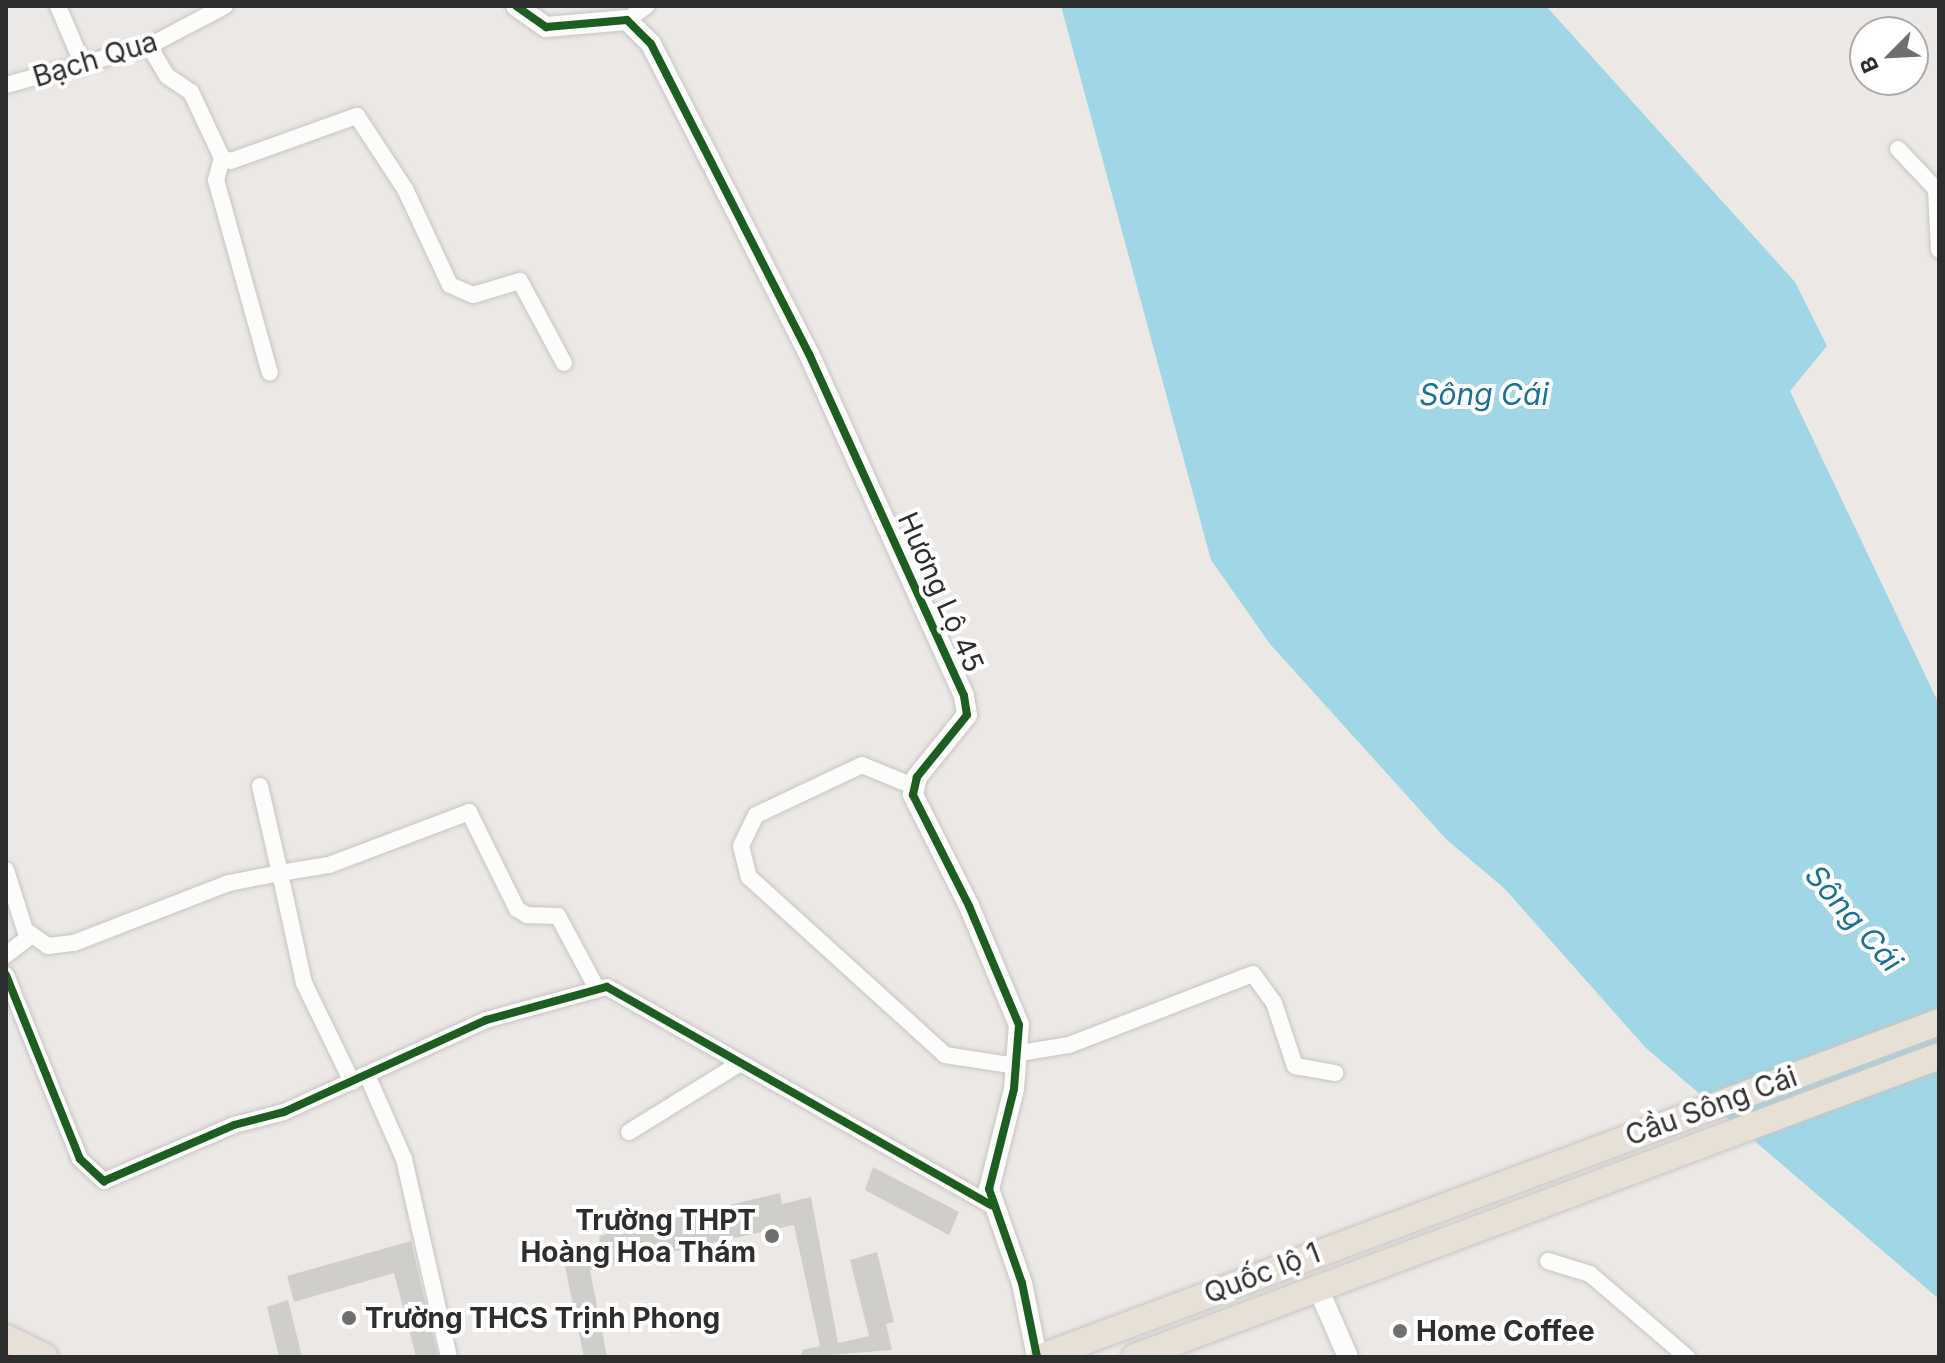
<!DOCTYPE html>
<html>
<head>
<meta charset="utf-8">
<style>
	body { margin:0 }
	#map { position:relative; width:1945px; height:1363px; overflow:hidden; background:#ebe8e5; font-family:Inter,sans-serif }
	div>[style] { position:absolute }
	.water>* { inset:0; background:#a0d6e5 }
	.building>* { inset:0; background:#d0cecb }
	.roads { filter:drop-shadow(0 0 2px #c6c5c4) drop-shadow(0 0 2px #c6c5c4) }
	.minor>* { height:16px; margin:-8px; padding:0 8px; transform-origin:8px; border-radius:8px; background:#fcfcfb }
	.tertiary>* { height:20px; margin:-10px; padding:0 10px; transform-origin:10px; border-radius:10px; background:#fcfcfb }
	.trunk>* { height:26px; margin:-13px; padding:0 13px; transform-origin:13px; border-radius:13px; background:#e7e0d7 }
	.cycleway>* { height:8px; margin:-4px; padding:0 4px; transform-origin:4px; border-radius:4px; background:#1b5e20 }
	.dots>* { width:22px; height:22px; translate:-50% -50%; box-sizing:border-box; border:4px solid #fff; border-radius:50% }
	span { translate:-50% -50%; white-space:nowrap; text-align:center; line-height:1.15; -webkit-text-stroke:8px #fff; paint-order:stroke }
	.street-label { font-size:28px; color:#2e2e2e }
	.poi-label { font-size:28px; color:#2e2e2e; font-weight:700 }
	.right { translate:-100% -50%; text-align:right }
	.left { translate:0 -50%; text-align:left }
	.water-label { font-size:30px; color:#1a7196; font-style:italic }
	.frame { position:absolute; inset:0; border:8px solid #2e2e2e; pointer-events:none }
	.north { position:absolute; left:1849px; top:16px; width:80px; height:80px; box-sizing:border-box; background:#fff; border:2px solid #ababab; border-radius:50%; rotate:246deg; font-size:22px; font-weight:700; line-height:32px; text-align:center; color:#2e2e2e }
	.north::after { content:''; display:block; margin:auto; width:28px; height:36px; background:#706f6e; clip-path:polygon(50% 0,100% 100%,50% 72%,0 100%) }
</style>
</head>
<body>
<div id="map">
	<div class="water">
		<i style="clip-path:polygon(1061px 6px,1546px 6px,1795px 282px,1827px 346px,1790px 391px,1939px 704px,1939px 1299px,1645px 1047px,1504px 888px,1447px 840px,1270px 644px,1211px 560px)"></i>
	</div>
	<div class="building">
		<i style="clip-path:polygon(873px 1167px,959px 1212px,949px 1235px,865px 1190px)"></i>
		<i style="clip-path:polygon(780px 1193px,782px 1204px,811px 1197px,838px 1343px,869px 1336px,850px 1260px,877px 1252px,894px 1322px,886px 1324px,892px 1350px,802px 1357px,802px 1350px,820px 1346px,794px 1225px,590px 1270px,607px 1357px,584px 1357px,562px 1252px,600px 1243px,599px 1236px)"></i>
		<i style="clip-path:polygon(411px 1241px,438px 1357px,416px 1357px,394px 1273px,294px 1302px,287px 1276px)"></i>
		<i style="clip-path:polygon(288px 1300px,302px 1357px,279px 1357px,267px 1307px)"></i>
	</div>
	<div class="roads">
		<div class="minor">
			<i style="left:58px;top:6px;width:64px;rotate:67deg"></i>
			<i style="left:627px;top:20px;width:24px;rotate:-36deg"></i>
			<i style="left:149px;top:46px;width:35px;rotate:59deg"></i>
			<i style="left:167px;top:76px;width:29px;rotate:34deg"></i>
			<i style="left:191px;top:92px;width:73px;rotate:64.8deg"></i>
			<i style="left:222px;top:158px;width:23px;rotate:105deg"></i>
			<i style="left:216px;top:180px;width:200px;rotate:74.4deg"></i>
			<i style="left:6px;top:85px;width:148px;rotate:-15.3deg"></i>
			<i style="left:149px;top:46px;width:86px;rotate:-27.8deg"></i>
			<i style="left:1898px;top:149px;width:55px;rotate:46.5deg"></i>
			<i style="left:1936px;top:189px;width:61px;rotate:87.2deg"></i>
			<i style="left:222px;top:158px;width:9px;rotate:18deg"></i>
			<i style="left:231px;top:161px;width:134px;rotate:-19.7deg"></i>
			<i style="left:357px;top:116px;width:87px;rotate:56.7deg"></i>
			<i style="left:405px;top:189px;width:106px;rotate:64.9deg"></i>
			<i style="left:450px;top:285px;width:25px;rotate:23deg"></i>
			<i style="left:473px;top:295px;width:49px;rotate:-16.6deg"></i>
			<i style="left:520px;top:281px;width:93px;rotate:61.8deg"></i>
			<i style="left:260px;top:786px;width:89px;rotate:77.1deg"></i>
			<i style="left:280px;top:873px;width:50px;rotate:-9.3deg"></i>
			<i style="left:329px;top:865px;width:150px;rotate:-20.7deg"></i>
			<i style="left:469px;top:812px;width:108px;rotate:63.7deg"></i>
			<i style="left:517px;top:909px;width:12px;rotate:31deg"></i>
			<i style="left:527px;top:915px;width:31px;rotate:2deg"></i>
			<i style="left:558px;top:916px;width:81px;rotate:61.8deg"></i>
			<i style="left:913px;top:786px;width:55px;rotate:-157.6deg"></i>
			<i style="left:862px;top:765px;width:117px;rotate:154.7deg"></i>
			<i style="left:756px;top:815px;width:34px;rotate:116deg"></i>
			<i style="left:741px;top:846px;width:32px;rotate:76deg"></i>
			<i style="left:749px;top:877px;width:265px;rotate:42.2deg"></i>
			<i style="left:945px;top:1055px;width:73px;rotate:8.7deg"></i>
			<i style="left:6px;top:870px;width:63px;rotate:72.4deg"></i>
			<i style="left:25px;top:930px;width:28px;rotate:35deg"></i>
			<i style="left:48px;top:946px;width:26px;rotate:-7deg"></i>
			<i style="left:74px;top:943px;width:166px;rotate:-21.2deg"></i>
			<i style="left:229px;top:883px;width:52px;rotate:-11.1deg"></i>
			<i style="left:280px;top:873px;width:113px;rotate:77.7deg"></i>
			<i style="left:304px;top:983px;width:110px;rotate:64.1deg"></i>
			<i style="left:6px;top:955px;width:29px;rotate:-38deg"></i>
			<i style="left:6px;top:975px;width:198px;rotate:68.1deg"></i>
			<i style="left:80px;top:1159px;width:33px;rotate:43deg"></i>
			<i style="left:104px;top:1181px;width:142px;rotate:-23.3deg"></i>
			<i style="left:234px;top:1125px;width:52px;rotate:-14.6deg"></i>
			<i style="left:284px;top:1112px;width:222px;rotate:-24.5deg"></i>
			<i style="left:486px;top:1020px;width:125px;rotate:-15.3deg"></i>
			<i style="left:607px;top:987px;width:442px;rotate:29.6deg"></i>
			<i style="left:1020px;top:1053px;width:50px;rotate:-9.3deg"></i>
			<i style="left:1069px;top:1045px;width:197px;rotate:-21.1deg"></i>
			<i style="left:1253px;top:974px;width:36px;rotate:54deg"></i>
			<i style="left:1274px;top:1003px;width:66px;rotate:71.6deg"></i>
			<i style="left:1295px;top:1066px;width:41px;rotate:9.9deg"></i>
			<i style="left:367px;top:1075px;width:92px;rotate:66.2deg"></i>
			<i style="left:404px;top:1159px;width:203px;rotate:77.2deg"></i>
			<i style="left:629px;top:1132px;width:127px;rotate:-31.8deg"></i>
			<i style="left:1548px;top:1261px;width:44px;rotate:17.2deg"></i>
			<i style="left:1590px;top:1274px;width:128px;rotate:40.6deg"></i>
		</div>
		<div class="tertiary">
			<i style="left:516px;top:6px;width:37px;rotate:35deg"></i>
			<i style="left:546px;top:27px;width:81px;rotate:-4.9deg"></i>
			<i style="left:627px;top:20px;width:34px;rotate:45deg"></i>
			<i style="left:651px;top:44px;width:348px;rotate:63deg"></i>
			<i style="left:809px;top:354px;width:375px;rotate:65.6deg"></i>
			<i style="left:964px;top:696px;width:19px;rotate:81deg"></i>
			<i style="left:967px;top:715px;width:80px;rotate:128.9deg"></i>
			<i style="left:917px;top:777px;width:18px;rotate:103deg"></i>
			<i style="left:913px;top:795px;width:124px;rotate:63.2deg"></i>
			<i style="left:969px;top:906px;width:129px;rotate:67.2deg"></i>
			<i style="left:1019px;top:1025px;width:64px;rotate:94.5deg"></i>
			<i style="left:1014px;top:1089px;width:103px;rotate:104deg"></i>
			<i style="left:989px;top:1189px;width:100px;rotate:70.7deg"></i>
			<i style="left:1022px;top:1283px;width:76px;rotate:78.5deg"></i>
			<i style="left:1317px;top:1286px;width:77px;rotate:66.4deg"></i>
		</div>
		<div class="trunk">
			<i style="left:6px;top:1338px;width:43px;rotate:26deg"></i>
			<i style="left:1042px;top:1357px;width:958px;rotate:-20.48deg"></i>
			<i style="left:1135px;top:1357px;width:858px;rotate:-20.52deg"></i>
		</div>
	</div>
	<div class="cycleway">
		<i style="left:516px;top:6px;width:37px;rotate:35deg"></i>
		<i style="left:546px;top:27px;width:81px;rotate:-4.9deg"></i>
		<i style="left:627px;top:20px;width:34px;rotate:45deg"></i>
		<i style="left:651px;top:44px;width:348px;rotate:63deg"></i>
		<i style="left:809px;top:354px;width:375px;rotate:65.6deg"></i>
		<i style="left:964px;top:696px;width:19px;rotate:81deg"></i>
		<i style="left:967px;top:715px;width:80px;rotate:128.9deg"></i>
		<i style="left:917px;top:777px;width:18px;rotate:103deg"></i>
		<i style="left:913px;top:795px;width:124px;rotate:63.2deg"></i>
		<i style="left:969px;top:906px;width:129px;rotate:67.2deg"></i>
		<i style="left:1019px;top:1025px;width:64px;rotate:94.5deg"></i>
		<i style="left:1014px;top:1089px;width:103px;rotate:104deg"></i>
		<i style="left:989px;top:1189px;width:100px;rotate:70.7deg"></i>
		<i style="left:1022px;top:1283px;width:76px;rotate:78.5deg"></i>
		<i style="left:6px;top:975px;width:198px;rotate:68.1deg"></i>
		<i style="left:80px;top:1159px;width:33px;rotate:43deg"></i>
		<i style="left:104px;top:1181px;width:142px;rotate:-23.3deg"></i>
		<i style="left:234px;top:1125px;width:52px;rotate:-14.6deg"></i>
		<i style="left:284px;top:1112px;width:222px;rotate:-24.5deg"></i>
		<i style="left:486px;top:1020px;width:125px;rotate:-15.3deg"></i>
		<i style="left:607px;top:987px;width:442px;rotate:29.6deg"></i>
	</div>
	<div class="dots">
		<i style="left:772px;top:1236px;background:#706f6e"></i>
		<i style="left:349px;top:1318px;background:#706f6e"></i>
		<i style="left:1400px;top:1331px;background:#706f6e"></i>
	</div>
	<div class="street-label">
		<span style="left:95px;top:59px;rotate:-17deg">Bạch Qua</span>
		<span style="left:941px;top:592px;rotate:66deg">Hương Lộ 45</span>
		<span style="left:1711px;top:1106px;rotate:-20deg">Cầu Sông Cái</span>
		<span style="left:1262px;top:1273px;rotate:-21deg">Quốc lộ 1</span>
	</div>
	<div class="poi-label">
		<span class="right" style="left:756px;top:1236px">Trường THPT<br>Hoàng Hoa Thám</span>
		<span class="left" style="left:365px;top:1318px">Trường THCS Trịnh Phong</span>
		<span class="left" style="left:1416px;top:1331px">Home Coffee</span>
	</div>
	<div class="water-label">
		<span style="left:1484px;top:394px">Sông Cái</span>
		<span style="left:1854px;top:918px;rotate:49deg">Sông Cái</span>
	</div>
	<div class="frame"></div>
	<div class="north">B</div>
</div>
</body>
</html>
